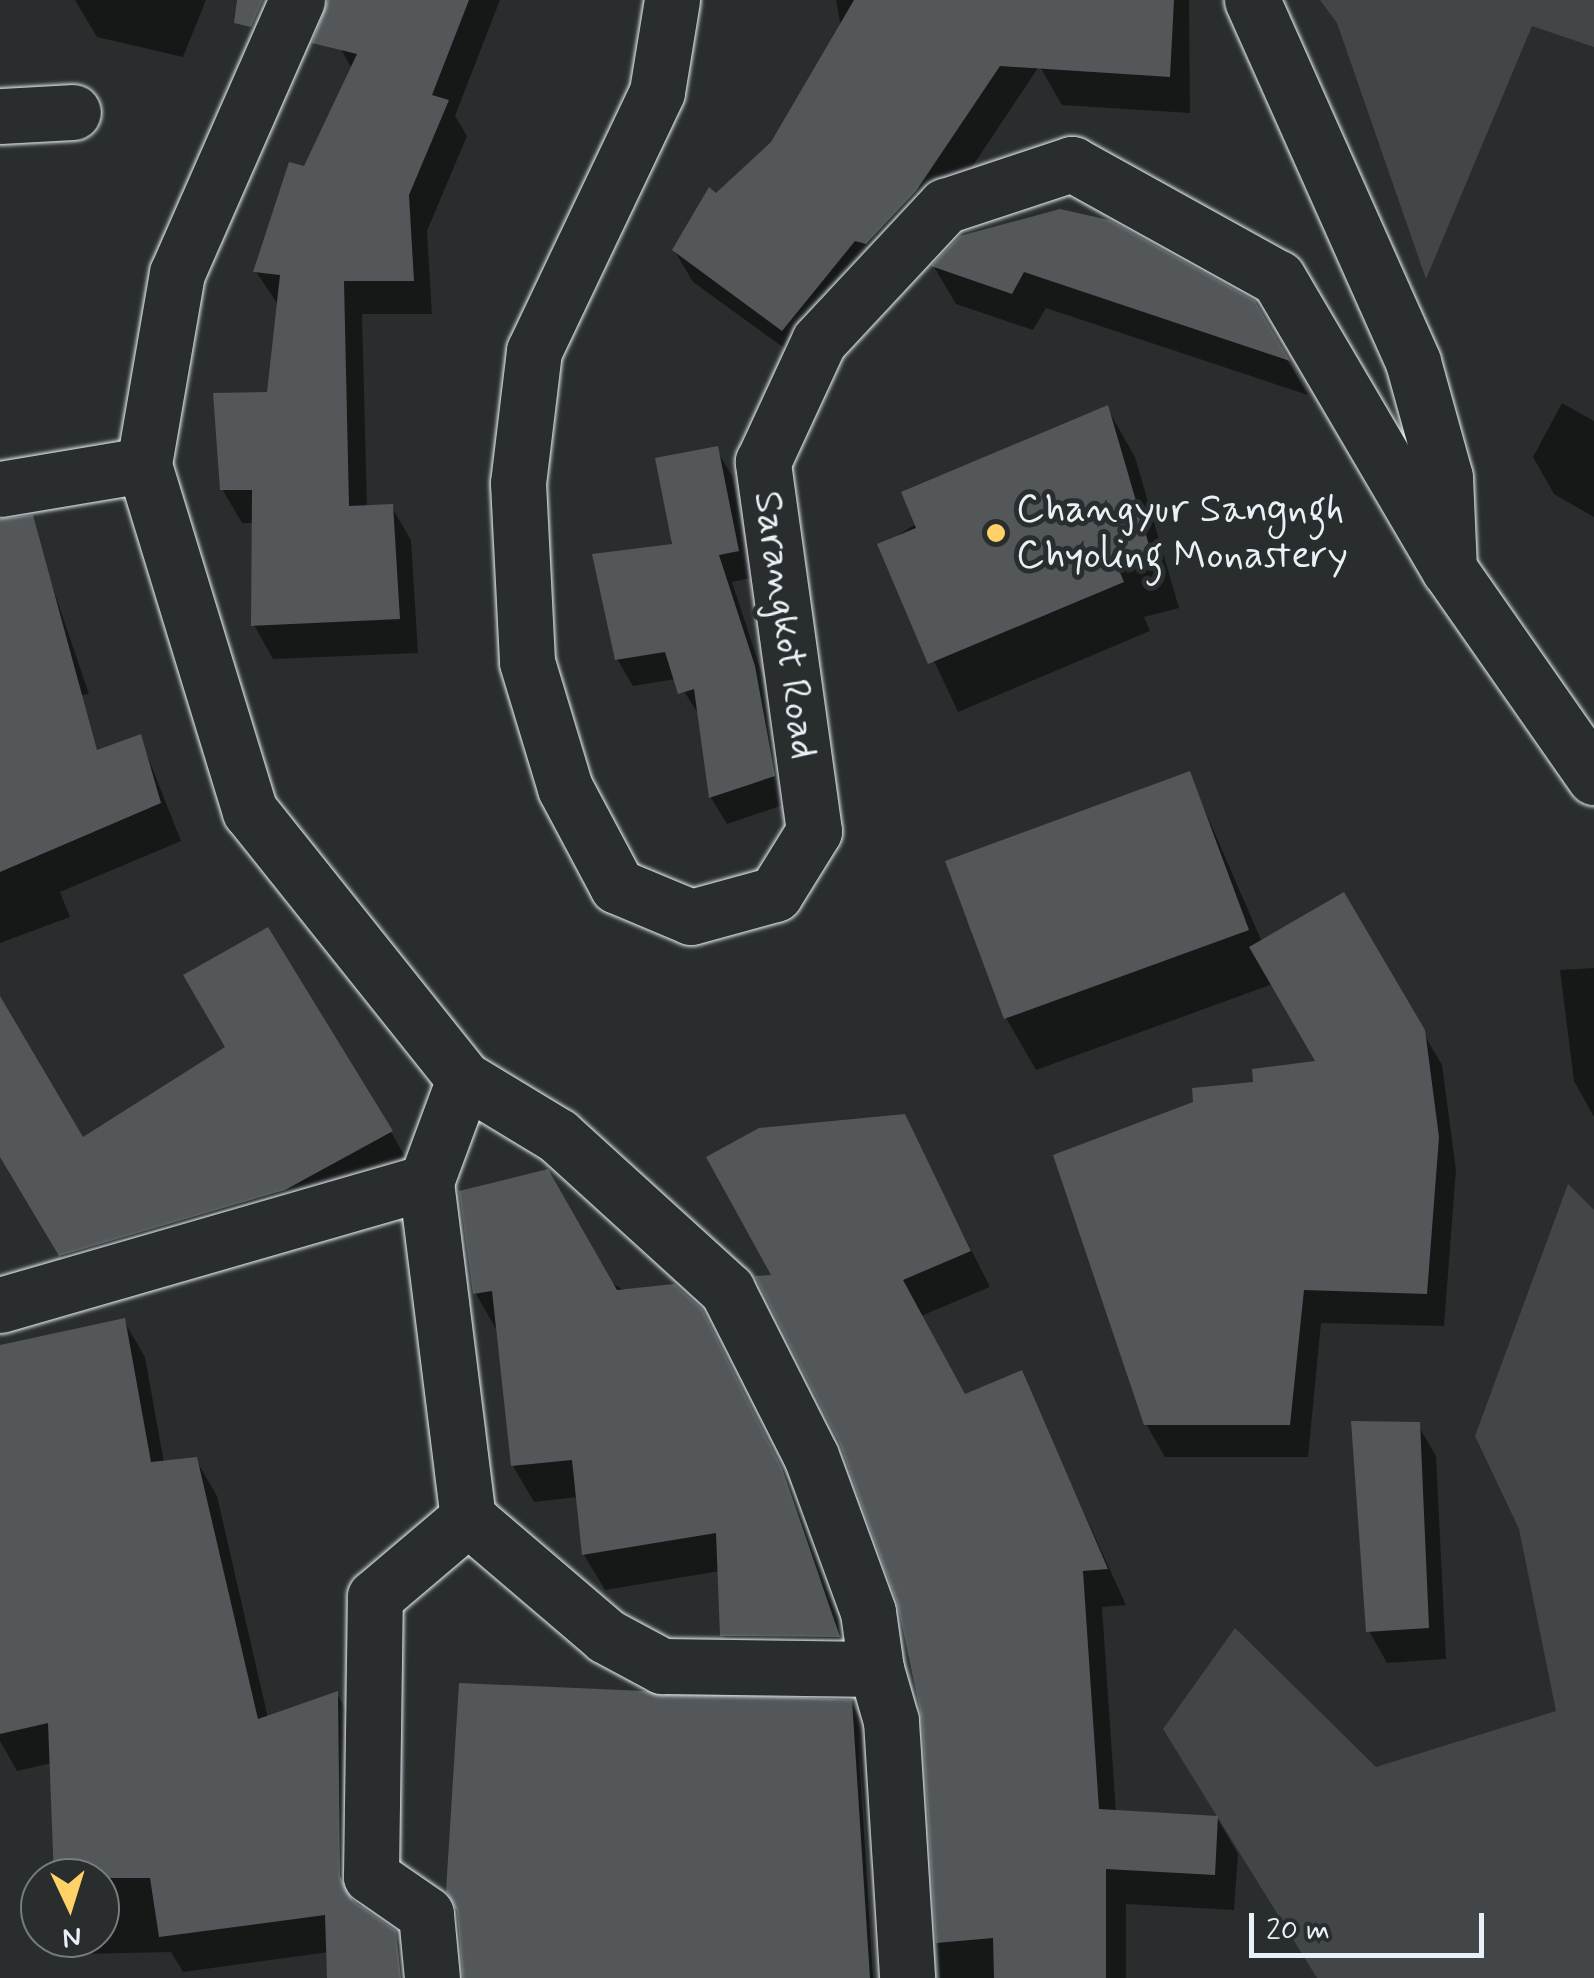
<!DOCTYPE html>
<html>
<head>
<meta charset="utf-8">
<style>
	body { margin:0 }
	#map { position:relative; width:1594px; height:1978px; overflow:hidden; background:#2a2d2e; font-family:Mynerve,sans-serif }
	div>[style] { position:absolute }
	.green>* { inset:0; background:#424648 }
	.shadow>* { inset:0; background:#0007 }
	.building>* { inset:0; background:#535759 }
	.roads { filter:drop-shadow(0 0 2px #e8f1f8) drop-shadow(0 0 2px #e8f1f8) }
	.street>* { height:55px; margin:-27.5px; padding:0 27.5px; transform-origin:27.5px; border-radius:27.5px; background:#2a2d2e }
	.secondary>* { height:55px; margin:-27.5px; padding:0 27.5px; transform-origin:27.5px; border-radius:27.5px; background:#2a2d2e }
	.dots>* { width:28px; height:28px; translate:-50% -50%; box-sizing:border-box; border:5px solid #2a2d2e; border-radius:50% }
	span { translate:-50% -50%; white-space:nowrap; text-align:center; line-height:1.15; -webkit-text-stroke:10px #2a2d2e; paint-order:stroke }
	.poi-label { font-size:40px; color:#e8f1f8 }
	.left { translate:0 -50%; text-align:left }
	.street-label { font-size:40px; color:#e8f1f8 }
	.north { position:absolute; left:20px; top:1858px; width:100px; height:100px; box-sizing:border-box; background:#2a2d2e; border:2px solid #767b7f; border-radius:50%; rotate:176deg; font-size:28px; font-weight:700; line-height:40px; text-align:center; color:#e8f1f8 }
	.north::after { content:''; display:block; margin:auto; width:35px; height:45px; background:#ffd166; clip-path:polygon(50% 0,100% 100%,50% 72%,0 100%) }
	.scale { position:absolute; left:1249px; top:1913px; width:235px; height:45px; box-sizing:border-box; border:5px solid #e8f1f8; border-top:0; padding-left:12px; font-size:30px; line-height:35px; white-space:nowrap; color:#e8f1f8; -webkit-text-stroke:8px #2a2d2e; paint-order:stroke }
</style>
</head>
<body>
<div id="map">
	<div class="green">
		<i style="clip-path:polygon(1320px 0,1594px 0,1594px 47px,1532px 26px,1426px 279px,1337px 23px)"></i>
		<i style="clip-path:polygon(1568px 1184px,1594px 1210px,1594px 1978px,1317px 1978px,1163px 1729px,1235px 1628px,1376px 1767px,1556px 1711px,1519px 1529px,1475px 1436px)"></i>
	</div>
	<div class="shadow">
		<i style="clip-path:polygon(75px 0,206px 0,183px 57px,97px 37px)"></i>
		<i style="clip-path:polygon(364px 0,500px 0,455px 116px,467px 136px,427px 231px,432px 314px,362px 314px,367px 507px,391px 506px,411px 540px,418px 653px,273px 659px,254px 625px,255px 523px,242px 523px,222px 489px,269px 395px,279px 306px,256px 272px,352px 69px,341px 49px)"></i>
		<i style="clip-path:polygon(836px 0,962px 0,1038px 68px,934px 224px,802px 361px,693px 282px,674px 250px,773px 143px,841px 28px)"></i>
		<i style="clip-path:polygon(1035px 0,1189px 0,1190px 113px,1062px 105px,1040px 67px)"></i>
		<i style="clip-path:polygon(961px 238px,1254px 303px,1308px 395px,1046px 308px,1033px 330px,956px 304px,934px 267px)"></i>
		<i style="clip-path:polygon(1562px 403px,1594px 421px,1594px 517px,1554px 494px,1533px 457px)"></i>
		<i style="clip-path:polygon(1107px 408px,1135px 457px,1179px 608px,1144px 617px,1150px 631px,958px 712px,880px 546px)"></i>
		<i style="clip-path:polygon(716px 449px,732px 476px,752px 578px,732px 582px,769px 695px,789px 803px,727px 824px,711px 798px,701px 718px,676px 679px,633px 686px,617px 659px)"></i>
		<i style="clip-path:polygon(45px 565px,89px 694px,0 709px,0 578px)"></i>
		<i style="clip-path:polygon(140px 737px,181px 841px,60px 892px,70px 917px,0 943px,0 792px)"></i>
		<i style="clip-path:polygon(1189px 774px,1262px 942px,1343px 896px,1442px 1065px,1456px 1170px,1444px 1326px,1321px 1323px,1308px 1457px,1165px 1457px,1146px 1424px,1256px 1084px,1319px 1063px,1273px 984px,1036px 1070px,1006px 1018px)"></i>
		<i style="clip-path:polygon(1594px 968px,1594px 1117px,1574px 1081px,1560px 970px)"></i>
		<i style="clip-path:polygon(0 1088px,83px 1141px,391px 1132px,411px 1167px,81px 1290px,0 1153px)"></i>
		<i style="clip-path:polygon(904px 1117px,990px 1287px,921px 1316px,965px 1397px,1021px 1374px,1126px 1605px,1102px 1607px,1116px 1813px,1217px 1818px,1238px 1854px,1234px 1910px,1126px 1904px,1126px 1978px,940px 1978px,925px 1719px,901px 1607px,775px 1277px)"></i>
		<i style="clip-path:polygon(461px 1193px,721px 1348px,802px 1507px,858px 1672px,743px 1671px,723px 1635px,720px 1571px,605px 1590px,584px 1555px,578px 1497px,534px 1502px,513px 1466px,496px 1329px,476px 1294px)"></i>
		<i style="clip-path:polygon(124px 1321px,145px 1357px,164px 1463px,196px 1460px,217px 1496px,268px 1718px,337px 1694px,358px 1730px,362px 1908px,394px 1933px,417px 1978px,330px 1978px,329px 1952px,183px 1972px,171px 1952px,80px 1954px,70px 1938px,100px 1938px,100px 1878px,57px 1878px,52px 1763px,17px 1771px,0 1741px,0 1348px)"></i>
		<i style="clip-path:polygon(1418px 1425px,1436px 1456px,1446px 1659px,1387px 1663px,1369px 1631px)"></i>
		<i style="clip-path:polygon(851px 1702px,872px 1739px,892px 1978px,878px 1978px,858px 1735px,873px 1978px,465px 1978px,449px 1890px)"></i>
	</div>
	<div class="building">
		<i style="clip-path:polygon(237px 0,263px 0,251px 27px,234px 23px)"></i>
		<i style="clip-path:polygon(328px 0,469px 0,432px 95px,449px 100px,409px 195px,414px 281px,344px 281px,349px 506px,393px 504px,400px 619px,251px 626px,252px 490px,220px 490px,213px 393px,267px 392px,280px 275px,253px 272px,289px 162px,304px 166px,357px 54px,312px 43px)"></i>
		<i style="clip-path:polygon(854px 0,1174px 0,1170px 77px,1000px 66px,916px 191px,866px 244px,855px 241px,782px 331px,672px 250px,709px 187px,716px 193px,771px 142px)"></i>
		<i style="clip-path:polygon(1060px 209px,1109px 220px,1255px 301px,1290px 361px,1024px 272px,1012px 294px,931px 266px,960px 236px)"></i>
		<i style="clip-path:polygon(1108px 405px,1153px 559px,1118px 568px,1124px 582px,928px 664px,877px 544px,916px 528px,901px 492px)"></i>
		<i style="clip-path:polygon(718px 446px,739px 551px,719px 555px,755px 666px,775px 776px,709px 798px,694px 689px,678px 694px,665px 652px,615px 660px,592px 554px,672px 544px,655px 458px)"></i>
		<i style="clip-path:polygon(33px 515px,97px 750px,141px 734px,161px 803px,0 872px,0 519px)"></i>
		<i style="clip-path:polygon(1190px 771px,1249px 930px,1004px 1019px,945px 861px)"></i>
		<i style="clip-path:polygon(1344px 892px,1425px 1030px,1439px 1137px,1427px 1294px,1304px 1290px,1290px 1425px,1144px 1425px,1053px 1155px,1193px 1102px,1192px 1088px,1253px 1082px,1252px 1069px,1315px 1061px,1249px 947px)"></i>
		<i style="clip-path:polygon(268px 927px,393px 1131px,285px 1190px,59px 1256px,0 1157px,0 996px,83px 1137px,225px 1047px,183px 975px)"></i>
		<i style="clip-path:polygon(905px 1114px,971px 1251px,903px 1280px,965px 1394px,1022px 1370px,1108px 1569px,1083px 1571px,1099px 1809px,1218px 1816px,1215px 1875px,1106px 1869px,1106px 1978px,994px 1978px,993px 1938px,936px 1943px,922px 1719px,897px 1602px,839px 1442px,755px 1276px,771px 1275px,706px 1157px,759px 1128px)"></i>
		<i style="clip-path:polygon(548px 1169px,617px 1290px,674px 1284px,702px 1309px,782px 1468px,840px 1637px,720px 1636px,716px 1533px,582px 1555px,572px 1460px,511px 1466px,492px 1291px,473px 1294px,459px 1191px)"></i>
		<i style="clip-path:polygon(125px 1318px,151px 1462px,197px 1457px,258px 1719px,338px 1691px,340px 1876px,353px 1901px,396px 1931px,401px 1978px,327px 1978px,325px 1915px,159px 1937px,150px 1878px,54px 1878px,48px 1723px,0 1734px,0 1345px)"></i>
		<i style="clip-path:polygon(1351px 1421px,1420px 1422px,1429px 1628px,1366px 1632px)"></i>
		<i style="clip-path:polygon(459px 1683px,852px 1700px,870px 1978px,463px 1978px,457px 1911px,446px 1891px)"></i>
	</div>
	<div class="roads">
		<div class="street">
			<i style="left:297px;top:0;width:298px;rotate:113.7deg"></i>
			<i style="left:177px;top:273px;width:195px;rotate:99.8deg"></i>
			<i style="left:144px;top:465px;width:362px;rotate:73deg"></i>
			<i style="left:250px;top:811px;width:343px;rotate:51.4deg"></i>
			<i style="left:464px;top:1079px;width:110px;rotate:110.3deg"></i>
			<i style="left:1252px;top:0;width:396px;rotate:66deg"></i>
			<i style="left:1413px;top:362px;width:119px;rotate:74.5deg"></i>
			<i style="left:1445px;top:477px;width:92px;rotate:87.5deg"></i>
			<i style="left:0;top:116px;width:73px;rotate:-3.1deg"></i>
			<i style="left:0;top:489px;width:146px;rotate:-9.5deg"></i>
			<i style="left:464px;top:1079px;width:110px;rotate:31.2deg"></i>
			<i style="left:558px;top:1136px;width:229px;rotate:42.3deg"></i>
			<i style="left:727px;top:1290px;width:186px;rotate:63.2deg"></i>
			<i style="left:811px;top:1456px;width:166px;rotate:69.9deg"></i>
			<i style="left:868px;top:1612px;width:58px;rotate:82deg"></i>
			<i style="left:0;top:1305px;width:443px;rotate:-16.1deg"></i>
			<i style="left:426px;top:1182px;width:339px;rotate:82.9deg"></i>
			<i style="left:468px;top:1518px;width:182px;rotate:40.5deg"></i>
			<i style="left:606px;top:1636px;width:64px;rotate:28.2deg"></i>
			<i style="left:662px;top:1666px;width:214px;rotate:0.8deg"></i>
			<i style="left:876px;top:1669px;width:54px;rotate:73.9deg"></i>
			<i style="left:891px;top:1721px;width:257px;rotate:86.4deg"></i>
			<i style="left:432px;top:1978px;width:64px;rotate:-95.4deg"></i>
			<i style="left:426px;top:1914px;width:67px;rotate:-145.4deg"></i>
			<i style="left:371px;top:1876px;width:279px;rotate:-89.2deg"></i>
			<i style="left:375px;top:1597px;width:122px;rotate:-40.3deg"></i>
		</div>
		<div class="secondary">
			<i style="left:672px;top:0;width:93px;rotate:99.3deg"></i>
			<i style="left:657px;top:92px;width:287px;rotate:115.4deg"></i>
			<i style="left:534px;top:351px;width:133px;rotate:96.9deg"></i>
			<i style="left:518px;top:483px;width:179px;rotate:87.1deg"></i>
			<i style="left:527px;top:662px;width:132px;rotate:73.2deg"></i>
			<i style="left:565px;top:788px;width:111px;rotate:62deg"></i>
			<i style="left:617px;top:886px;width:80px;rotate:22.7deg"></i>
			<i style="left:691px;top:917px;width:87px;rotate:-15.3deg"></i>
			<i style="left:775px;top:894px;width:74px;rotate:-58.2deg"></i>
			<i style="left:814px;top:831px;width:373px;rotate:-97.9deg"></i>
			<i style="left:763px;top:462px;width:133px;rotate:-65.2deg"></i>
			<i style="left:819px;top:341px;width:185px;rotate:-47deg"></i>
			<i style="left:945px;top:206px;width:134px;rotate:-18.3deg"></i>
			<i style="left:1072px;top:164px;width:235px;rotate:29deg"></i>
			<i style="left:1278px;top:278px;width:338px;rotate:59.6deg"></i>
			<i style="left:1449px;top:569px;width:254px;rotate:55.1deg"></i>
		</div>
	</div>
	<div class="dots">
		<i style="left:996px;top:533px;background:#ffd166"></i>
	</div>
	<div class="poi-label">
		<span class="left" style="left:1016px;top:533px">Changyur Sangngh<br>Chyoling Monastery</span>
	</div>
	<div class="street-label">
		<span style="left:785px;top:625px;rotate:82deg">Sarangkot Road</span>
	</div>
	<div class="north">N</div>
	<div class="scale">20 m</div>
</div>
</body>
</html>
